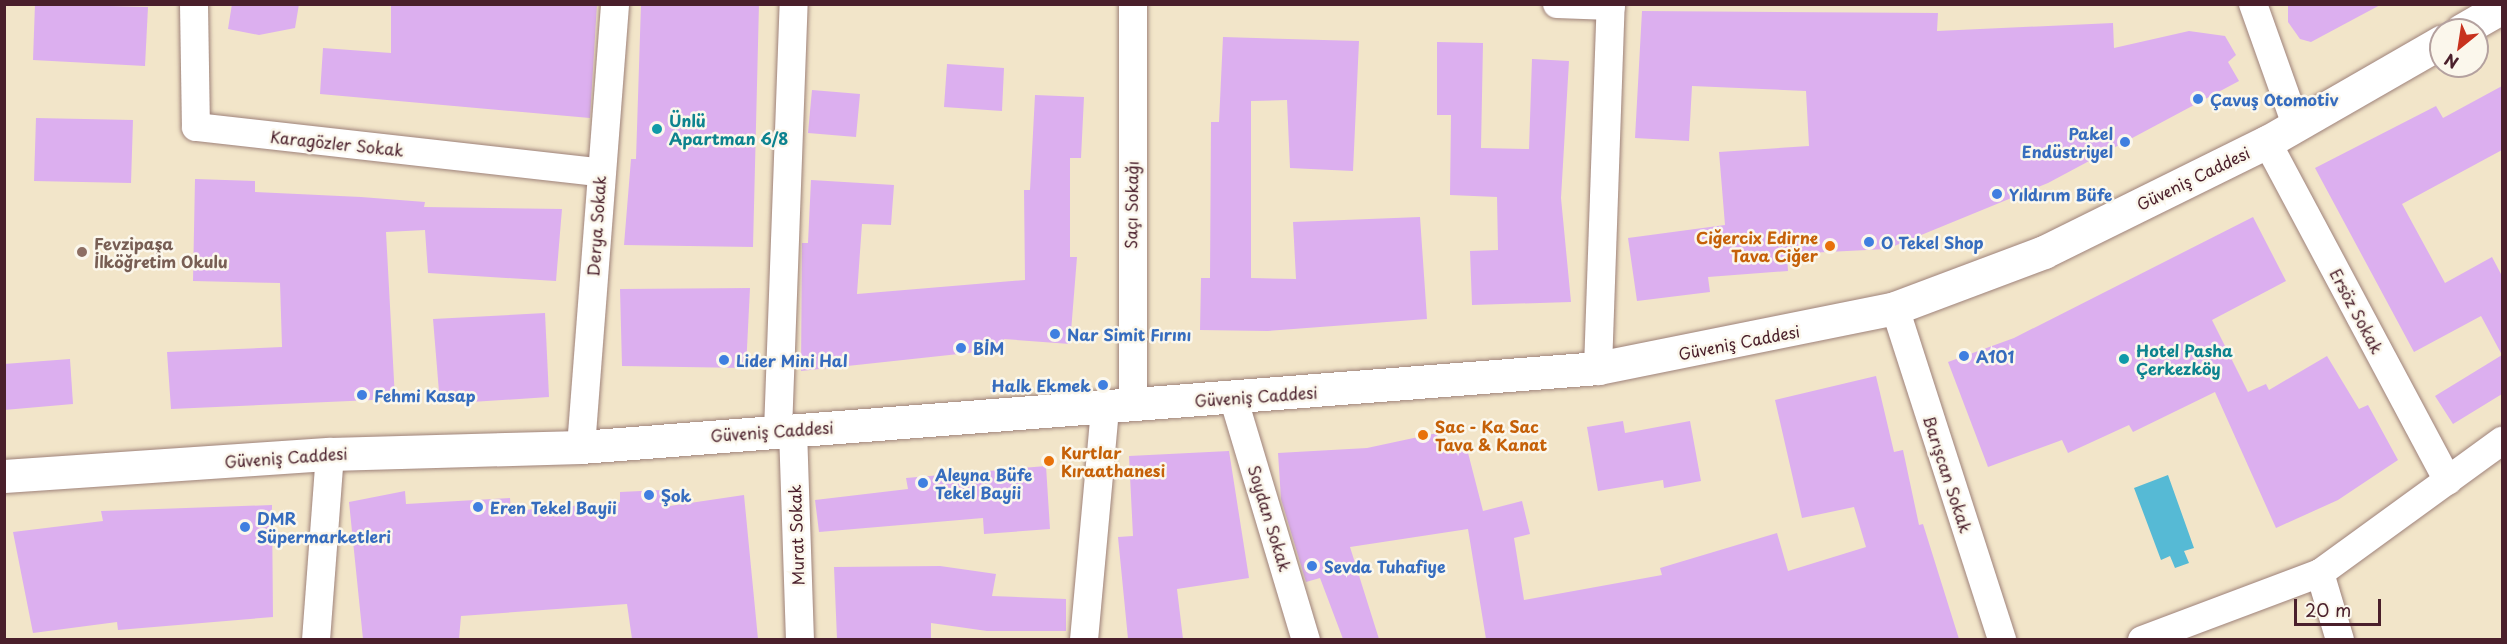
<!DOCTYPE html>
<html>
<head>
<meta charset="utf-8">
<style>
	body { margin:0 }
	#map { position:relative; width:2507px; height:644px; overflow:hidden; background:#f2e5c9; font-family:"Playpen Sans",sans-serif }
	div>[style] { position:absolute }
	.water>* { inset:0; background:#56bad5 }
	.building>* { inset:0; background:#dcafef }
	.roads { filter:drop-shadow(0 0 2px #9e827a) drop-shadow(0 0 2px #9e827a) }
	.minor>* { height:28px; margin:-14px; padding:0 14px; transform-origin:14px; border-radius:14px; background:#fff }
	.tertiary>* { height:33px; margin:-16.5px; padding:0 16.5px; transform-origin:16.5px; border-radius:16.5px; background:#fff }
	.dots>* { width:16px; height:16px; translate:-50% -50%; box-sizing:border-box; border:3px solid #fbf7ec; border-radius:50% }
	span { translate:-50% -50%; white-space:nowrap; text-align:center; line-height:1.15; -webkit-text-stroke:5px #fbf7ec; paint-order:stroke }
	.shop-label { font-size:16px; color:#366cbe; font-weight:700 }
	.left { translate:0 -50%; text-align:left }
	.right { translate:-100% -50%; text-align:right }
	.culture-label { font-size:16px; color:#0d838f; font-weight:700 }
	.street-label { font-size:16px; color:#4a1f2b }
	.food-label { font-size:16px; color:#c56008; font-weight:700 }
	.education-label { font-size:16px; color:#785e54; font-weight:700 }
	.frame { position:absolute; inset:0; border:6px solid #4a1f2b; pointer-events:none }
	.north { position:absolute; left:2429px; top:18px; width:60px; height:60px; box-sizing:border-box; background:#fbf7ec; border:2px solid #b4a19f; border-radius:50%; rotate:210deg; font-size:16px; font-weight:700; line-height:24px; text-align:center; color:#4a1f2b }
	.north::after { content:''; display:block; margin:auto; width:21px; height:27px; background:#c8321e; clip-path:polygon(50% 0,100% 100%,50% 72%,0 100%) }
	.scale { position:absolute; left:2294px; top:599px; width:87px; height:27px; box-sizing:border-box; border:3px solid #4a1f2b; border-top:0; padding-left:8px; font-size:18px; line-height:21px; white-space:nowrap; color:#4a1f2b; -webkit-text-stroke:4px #fbf7ec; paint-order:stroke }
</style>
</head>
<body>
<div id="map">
	<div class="water">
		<i style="clip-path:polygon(2168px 475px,2194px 548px,2184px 551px,2189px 563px,2175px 568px,2170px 556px,2161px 560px,2134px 488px)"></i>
	</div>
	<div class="building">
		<i style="clip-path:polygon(35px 4px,148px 7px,145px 66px,33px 60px)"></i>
		<i style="clip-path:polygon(232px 4px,299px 4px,295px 28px,259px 35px,228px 29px)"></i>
		<i style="clip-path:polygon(391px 4px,597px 4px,590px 118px,320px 94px,323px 48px,391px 53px)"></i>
		<i style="clip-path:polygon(641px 4px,759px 4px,753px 247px,624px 245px,631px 159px,636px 159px)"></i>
		<i style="clip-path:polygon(2288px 4px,2382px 4px,2311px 42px,2300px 39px,2288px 22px)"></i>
		<i style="clip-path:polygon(1642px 11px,1938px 13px,1937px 31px,2113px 23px,2114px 48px,2189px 31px,2225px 36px,2236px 55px,2228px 62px,2239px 81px,2048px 183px,1887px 249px,1787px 254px,1788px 271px,1708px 277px,1710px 292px,1637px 301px,1628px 238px,1725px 225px,1719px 152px,1809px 146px,1806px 91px,1692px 86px,1689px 141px,1635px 138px)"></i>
		<i style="clip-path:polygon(1223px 37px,1359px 41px,1353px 171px,1290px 168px,1287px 100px,1251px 101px,1251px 278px,1296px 279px,1293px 222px,1420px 217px,1427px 319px,1267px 331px,1200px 330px,1201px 278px,1210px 278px,1211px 122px,1219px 122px)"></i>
		<i style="clip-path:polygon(1437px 42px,1483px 43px,1481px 148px,1529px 149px,1532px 59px,1569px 61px,1561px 198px,1571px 302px,1472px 305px,1470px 251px,1498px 250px,1497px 197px,1450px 195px,1451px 115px,1437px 115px)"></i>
		<i style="clip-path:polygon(947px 64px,1004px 68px,1002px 111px,944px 107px)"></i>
		<i style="clip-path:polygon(2502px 86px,2502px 150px,2402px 204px,2445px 283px,2492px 257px,2502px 276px,2502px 394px,2453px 424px,2435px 396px,2502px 355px,2481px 316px,2414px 352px,2315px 168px,2436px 106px,2443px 118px)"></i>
		<i style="clip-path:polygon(812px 90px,860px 94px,856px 137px,808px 133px)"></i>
		<i style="clip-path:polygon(1035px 95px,1084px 97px,1081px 158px,1070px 158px,1070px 257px,1077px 257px,1070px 344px,1004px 339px,1005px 349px,801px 371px,802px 243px,808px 243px,811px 180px,894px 185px,891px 225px,862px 224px,857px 294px,1025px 280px,1024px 190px,1030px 190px)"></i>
		<i style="clip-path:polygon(36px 118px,133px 120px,131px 183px,34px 181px)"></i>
		<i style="clip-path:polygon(195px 179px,255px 181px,255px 192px,361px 197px,425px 202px,424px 207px,562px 209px,556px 281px,428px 273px,425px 230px,386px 232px,395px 399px,171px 409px,167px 352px,282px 347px,280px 283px,193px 281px)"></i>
		<i style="clip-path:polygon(2253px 217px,2286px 281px,2212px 320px,2248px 392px,2266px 384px,2269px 390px,2327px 356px,2359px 409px,2368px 405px,2398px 460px,2338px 500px,2276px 528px,2215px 392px,2133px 432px,2129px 425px,2068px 453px,2062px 440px,1988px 467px,1948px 362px,2014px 338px)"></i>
		<i style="clip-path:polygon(750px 288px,746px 368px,622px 366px,620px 289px)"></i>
		<i style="clip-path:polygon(545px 313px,549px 397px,440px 404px,433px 319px)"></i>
		<i style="clip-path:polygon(70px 359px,73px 404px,4px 410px,4px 364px)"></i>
		<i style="clip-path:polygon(1876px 376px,1894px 452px,1903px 450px,1919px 525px,1923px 524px,1959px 639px,1486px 639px,1468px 529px,1350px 547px,1379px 639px,1343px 639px,1320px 578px,1306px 582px,1281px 499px,1278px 453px,1367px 448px,1437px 433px,1440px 451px,1466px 445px,1483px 511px,1522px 501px,1530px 534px,1514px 538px,1524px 600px,1662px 575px,1660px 568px,1777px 533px,1788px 571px,1866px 547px,1854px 507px,1802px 518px,1775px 400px)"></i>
		<i style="clip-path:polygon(1623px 421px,1625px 433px,1690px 421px,1701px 481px,1664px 488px,1663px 480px,1598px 491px,1587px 427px)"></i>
		<i style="clip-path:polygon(1229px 451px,1249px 578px,1177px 589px,1183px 639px,1128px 639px,1118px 537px,1133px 536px,1129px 456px)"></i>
		<i style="clip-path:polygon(1046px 466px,1050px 529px,984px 534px,983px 518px,819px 532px,815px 500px,908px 489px,906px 478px)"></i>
		<i style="clip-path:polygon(662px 490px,663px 507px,744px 495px,758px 639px,632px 639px,627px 604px,461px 616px,459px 639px,363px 639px,349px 502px,405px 491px,406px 504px,510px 498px,511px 511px,620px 502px,620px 492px)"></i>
		<i style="clip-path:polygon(272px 505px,273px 617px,118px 630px,117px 622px,33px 633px,13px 532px,103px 521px,101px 511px)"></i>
		<i style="clip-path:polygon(940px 566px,996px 574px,992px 596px,1066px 599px,1066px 631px,987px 631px,931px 623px,931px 639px,837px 639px,834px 567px)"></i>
	</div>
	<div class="roads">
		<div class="minor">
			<i style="left:194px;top:4px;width:123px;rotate:89.1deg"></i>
			<i style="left:196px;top:127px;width:406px;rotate:6.4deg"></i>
			<i style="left:1557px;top:4px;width:54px;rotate:2.1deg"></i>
			<i style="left:2253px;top:4px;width:128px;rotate:70.4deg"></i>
			<i style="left:2267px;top:142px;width:384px;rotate:61.9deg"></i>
			<i style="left:1895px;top:308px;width:349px;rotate:72.1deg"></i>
			<i style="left:1598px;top:368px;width:364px;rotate:-88deg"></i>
			<i style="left:1233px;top:397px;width:254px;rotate:73.3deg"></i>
			<i style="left:1133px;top:406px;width:402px;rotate:-90deg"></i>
			<i style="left:793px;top:430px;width:210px;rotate:88.1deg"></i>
			<i style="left:778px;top:431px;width:427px;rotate:-87.9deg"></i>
			<i style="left:581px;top:447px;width:444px;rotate:-85.6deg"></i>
			<i style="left:2320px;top:573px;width:70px;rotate:73.4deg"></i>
			<i style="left:316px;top:640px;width:187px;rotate:-85.7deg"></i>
			<i style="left:1084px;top:640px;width:234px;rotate:-84.8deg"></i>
			<i style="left:2142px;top:640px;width:190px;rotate:-20.6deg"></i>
			<i style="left:2320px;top:573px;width:225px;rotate:-36deg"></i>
		</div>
		<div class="tertiary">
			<i style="left:2462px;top:30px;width:46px;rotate:-29.9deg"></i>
			<i style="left:4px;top:476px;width:327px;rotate:-3.9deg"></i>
			<i style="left:330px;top:454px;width:251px;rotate:-1.6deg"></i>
			<i style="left:581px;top:447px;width:1020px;rotate:-4.44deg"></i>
			<i style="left:1598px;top:368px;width:303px;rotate:-11.4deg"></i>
			<i style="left:1895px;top:308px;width:159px;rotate:-20.6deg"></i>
			<i style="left:2044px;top:252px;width:249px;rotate:-26.3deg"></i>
			<i style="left:2267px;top:142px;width:201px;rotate:-29.9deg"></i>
		</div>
	</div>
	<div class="dots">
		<i style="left:2198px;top:99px;background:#3f7fe0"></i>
		<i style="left:657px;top:129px;background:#0f9aa8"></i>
		<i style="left:2125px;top:142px;background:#3f7fe0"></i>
		<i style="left:1997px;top:194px;background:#3f7fe0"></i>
		<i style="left:1869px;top:242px;background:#3f7fe0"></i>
		<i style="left:1830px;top:246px;background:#e8710a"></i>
		<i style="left:82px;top:252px;background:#8d6e63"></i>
		<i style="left:1055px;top:334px;background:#3f7fe0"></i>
		<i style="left:961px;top:348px;background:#3f7fe0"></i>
		<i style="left:1964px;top:356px;background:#3f7fe0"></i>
		<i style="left:2124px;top:359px;background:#0f9aa8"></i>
		<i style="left:724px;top:360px;background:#3f7fe0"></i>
		<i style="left:1103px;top:385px;background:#3f7fe0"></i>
		<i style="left:362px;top:395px;background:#3f7fe0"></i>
		<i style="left:1423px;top:435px;background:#e8710a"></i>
		<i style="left:1049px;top:461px;background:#e8710a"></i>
		<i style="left:923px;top:483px;background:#3f7fe0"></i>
		<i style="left:649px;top:495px;background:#3f7fe0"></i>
		<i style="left:478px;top:507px;background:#3f7fe0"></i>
		<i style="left:245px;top:527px;background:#3f7fe0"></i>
		<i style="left:1312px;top:566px;background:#3f7fe0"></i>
	</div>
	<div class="shop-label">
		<span class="left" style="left:2210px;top:99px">Çavuş Otomotiv</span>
		<span class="right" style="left:2113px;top:142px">Pakel<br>Endüstriyel</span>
		<span class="left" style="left:2009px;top:194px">Yıldırım Büfe</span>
		<span class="left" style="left:1881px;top:242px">O Tekel Shop</span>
		<span class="left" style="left:1067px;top:334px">Nar Simit Fırını</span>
		<span class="left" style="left:973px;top:348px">BİM</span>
		<span class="left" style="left:1976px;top:356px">A101</span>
		<span class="left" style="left:736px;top:360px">Lider Mini Hal</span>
		<span class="right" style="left:1091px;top:385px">Halk Ekmek</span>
		<span class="left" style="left:374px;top:395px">Fehmi Kasap</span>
		<span class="left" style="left:935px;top:483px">Aleyna Büfe<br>Tekel Bayii</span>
		<span class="left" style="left:661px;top:495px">Şok</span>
		<span class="left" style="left:490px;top:507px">Eren Tekel Bayii</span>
		<span class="left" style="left:257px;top:527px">DMR<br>Süpermarketleri</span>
		<span class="left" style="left:1324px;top:566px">Sevda Tuhafiye</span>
	</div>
	<div class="culture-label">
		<span class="left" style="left:669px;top:129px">Ünlü<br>Apartman 6/8</span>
		<span class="left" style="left:2136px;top:359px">Hotel Pasha<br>Çerkezköy</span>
	</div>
	<div class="street-label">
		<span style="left:337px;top:143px;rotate:6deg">Karagözler Sokak</span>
		<span style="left:2193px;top:178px;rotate:-26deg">Güveniş Caddesi</span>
		<span style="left:1131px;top:205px;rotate:-89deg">Saçı Sokağı</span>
		<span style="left:596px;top:226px;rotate:-86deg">Derya Sokak</span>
		<span style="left:2357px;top:311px;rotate:62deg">Ersöz Sokak</span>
		<span style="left:1739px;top:342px;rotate:-11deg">Güveniş Caddesi</span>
		<span style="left:1256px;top:396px;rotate:-4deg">Güveniş Caddesi</span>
		<span style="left:772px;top:431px;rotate:-4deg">Güveniş Caddesi</span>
		<span style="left:286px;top:457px;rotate:-4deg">Güveniş Caddesi</span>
		<span style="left:1948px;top:474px;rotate:72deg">Barışcan Sokak</span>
		<span style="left:1270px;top:518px;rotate:73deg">Soydan Sokak</span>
		<span style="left:796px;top:535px;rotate:-92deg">Murat Sokak</span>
	</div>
	<div class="food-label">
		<span class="right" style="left:1818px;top:246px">Ciğercix Edirne<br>Tava Ciğer</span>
		<span class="left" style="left:1435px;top:435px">Sac - Ka Sac<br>Tava &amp; Kanat</span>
		<span class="left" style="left:1061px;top:461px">Kurtlar<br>Kıraathanesi</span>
	</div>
	<div class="education-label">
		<span class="left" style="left:94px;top:252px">Fevzipaşa<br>İlköğretim Okulu</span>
	</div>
	<div class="frame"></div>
	<div class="north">N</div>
	<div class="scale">20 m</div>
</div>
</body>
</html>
